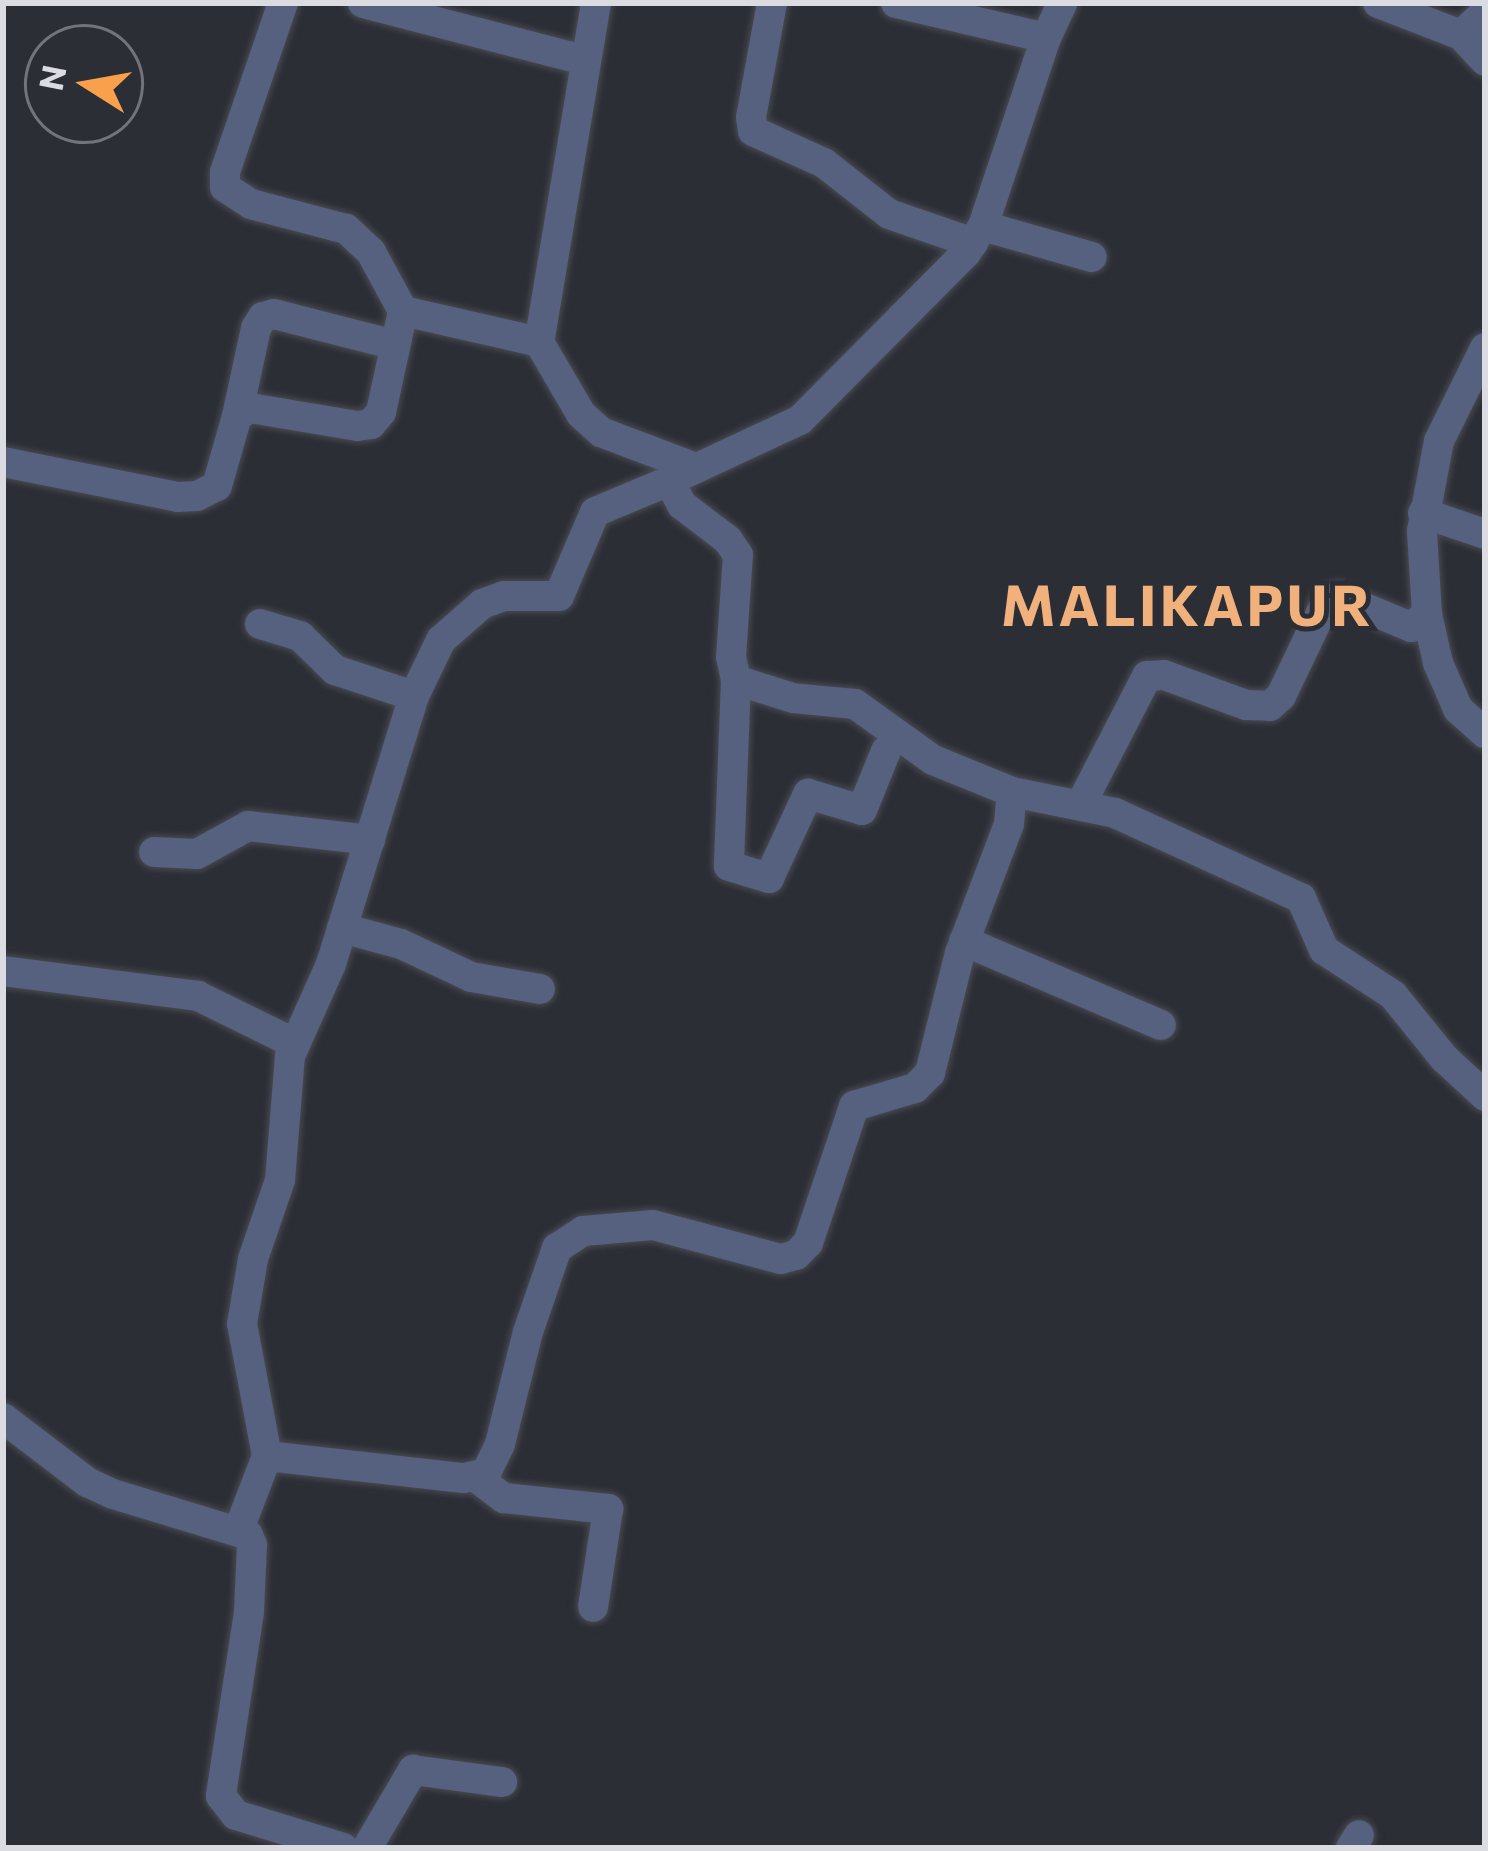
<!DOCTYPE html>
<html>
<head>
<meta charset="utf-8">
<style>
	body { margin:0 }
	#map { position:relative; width:1488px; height:1851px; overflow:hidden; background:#2c2e36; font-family:Commissioner,sans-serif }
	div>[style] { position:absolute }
	.roads { filter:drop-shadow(0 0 3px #484a51) drop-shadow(0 0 3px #484a51) }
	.minor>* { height:30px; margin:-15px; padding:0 15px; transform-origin:15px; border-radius:15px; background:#56607f }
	span { translate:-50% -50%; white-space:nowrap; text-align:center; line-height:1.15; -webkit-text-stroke:10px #2c2e36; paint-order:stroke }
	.district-label { font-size:57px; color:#f0b17d; font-weight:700; letter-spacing:3px }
	.frame { position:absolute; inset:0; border:6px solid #dadce1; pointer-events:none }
	.north { position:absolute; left:24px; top:24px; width:120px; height:120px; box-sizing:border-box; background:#2c2e36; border:3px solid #72747a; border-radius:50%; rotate:281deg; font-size:33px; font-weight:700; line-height:48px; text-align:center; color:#dadce1 }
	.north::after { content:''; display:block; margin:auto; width:42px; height:54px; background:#f9a04d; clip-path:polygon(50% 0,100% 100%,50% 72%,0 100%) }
</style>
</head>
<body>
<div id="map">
	<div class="roads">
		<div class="minor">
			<i style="left:363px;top:3px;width:227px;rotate:14.5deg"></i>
			<i style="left:596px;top:3px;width:344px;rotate:99.5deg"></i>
			<i style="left:539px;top:342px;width:83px;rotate:59.7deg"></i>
			<i style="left:581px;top:414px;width:27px;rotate:42deg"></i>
			<i style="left:601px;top:432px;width:98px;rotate:20.8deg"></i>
			<i style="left:772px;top:3px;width:116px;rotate:100.4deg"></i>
			<i style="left:751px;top:117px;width:14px;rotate:82deg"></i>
			<i style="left:753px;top:131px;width:78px;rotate:24.3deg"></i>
			<i style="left:824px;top:163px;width:83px;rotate:38.1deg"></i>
			<i style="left:889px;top:214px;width:89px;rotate:19deg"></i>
			<i style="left:896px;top:3px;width:154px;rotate:13.1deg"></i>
			<i style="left:1046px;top:38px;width:38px;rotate:-65deg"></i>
			<i style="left:1378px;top:3px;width:89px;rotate:21.1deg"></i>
			<i style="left:1461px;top:35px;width:35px;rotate:47deg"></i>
			<i style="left:1461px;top:35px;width:33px;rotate:-43deg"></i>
			<i style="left:983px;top:226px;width:113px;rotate:15.9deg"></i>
			<i style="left:403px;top:311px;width:139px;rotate:12.8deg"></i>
			<i style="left:1485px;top:348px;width:104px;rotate:116.3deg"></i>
			<i style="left:1439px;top:441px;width:92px;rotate:100.7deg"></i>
			<i style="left:1422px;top:531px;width:83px;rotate:86.6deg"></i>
			<i style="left:1427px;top:614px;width:50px;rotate:77.3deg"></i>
			<i style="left:1438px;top:663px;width:50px;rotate:66.5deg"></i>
			<i style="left:1458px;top:709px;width:36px;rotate:42deg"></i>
			<i style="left:237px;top:416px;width:90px;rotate:-77.8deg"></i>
			<i style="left:256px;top:328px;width:13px;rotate:-58deg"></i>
			<i style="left:263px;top:317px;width:11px;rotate:-15deg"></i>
			<i style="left:274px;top:314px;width:125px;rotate:14.4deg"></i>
			<i style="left:3px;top:462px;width:178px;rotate:11.3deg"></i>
			<i style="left:178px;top:497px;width:19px;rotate:-3deg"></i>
			<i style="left:197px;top:496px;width:22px;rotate:-27deg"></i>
			<i style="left:217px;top:486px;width:73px;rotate:-74.1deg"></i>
			<i style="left:237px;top:416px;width:15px;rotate:-32deg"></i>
			<i style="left:250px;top:408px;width:109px;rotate:9.5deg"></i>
			<i style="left:357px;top:426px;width:14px;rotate:-8deg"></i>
			<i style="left:371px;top:424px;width:16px;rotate:-50deg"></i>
			<i style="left:381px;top:412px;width:103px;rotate:-77.7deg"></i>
			<i style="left:403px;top:311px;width:67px;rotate:-118.5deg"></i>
			<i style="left:371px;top:252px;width:34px;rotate:-137deg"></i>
			<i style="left:346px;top:229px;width:98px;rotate:-165.3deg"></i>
			<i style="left:251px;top:204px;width:31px;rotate:-147deg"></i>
			<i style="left:225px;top:187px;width:15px;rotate:-90deg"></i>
			<i style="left:225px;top:172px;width:179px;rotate:-71.1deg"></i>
			<i style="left:1423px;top:513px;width:65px;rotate:18.7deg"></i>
			<i style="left:260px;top:624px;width:42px;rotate:16.7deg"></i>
			<i style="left:300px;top:636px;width:49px;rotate:44.2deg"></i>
			<i style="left:335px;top:670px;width:83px;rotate:18.2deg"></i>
			<i style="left:736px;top:680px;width:186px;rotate:92.2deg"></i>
			<i style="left:729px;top:866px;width:42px;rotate:16.7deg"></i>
			<i style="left:769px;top:878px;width:93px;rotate:-65.1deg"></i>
			<i style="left:808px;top:794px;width:56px;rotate:16.5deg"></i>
			<i style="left:862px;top:810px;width:64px;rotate:-67.9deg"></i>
			<i style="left:1012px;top:792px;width:105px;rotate:11.5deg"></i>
			<i style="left:1115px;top:813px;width:205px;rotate:24.6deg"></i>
			<i style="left:1301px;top:898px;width:57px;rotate:66.1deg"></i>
			<i style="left:1324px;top:950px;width:82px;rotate:33.1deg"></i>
			<i style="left:1393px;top:995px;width:81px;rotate:51deg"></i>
			<i style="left:1444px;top:1058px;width:56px;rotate:42.8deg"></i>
			<i style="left:1082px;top:802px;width:142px;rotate:-62.7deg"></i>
			<i style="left:1147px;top:676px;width:17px;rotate:-3deg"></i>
			<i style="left:1164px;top:675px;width:87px;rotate:20.1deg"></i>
			<i style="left:1246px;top:705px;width:24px;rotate:2deg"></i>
			<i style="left:1270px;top:706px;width:15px;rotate:-42deg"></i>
			<i style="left:1281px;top:696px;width:106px;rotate:-64.4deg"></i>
			<i style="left:1327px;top:600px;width:12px;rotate:-14deg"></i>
			<i style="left:1339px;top:597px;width:78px;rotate:22.6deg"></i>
			<i style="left:1411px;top:627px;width:21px;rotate:-39deg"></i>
			<i style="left:154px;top:852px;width:43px;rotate:2.7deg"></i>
			<i style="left:197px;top:854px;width:58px;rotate:-28.8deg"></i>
			<i style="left:248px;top:826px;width:123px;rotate:6.5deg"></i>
			<i style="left:342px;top:928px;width:61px;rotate:15.2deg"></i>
			<i style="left:401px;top:944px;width:77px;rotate:25.2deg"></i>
			<i style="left:471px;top:977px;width:70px;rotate:9.9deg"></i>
			<i style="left:964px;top:941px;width:214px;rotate:23.1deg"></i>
			<i style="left:3px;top:971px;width:197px;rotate:7.3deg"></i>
			<i style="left:198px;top:996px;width:107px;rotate:26.1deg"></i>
			<i style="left:3px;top:1418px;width:106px;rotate:37.3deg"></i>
			<i style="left:87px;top:1482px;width:29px;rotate:25deg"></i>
			<i style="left:113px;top:1494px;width:141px;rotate:16.9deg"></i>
			<i style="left:248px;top:1535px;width:11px;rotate:68deg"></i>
			<i style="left:252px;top:1545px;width:67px;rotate:92.6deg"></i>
			<i style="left:249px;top:1612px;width:186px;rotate:98.7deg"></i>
			<i style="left:221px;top:1796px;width:24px;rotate:52deg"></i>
			<i style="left:236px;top:1815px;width:112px;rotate:17.1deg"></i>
			<i style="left:267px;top:1456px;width:134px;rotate:-100.7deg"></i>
			<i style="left:242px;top:1324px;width:66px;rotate:-80.4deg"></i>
			<i style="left:253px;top:1259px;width:83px;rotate:-71.1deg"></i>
			<i style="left:280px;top:1180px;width:124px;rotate:-85.4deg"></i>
			<i style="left:290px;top:1056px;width:101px;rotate:-66deg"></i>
			<i style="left:331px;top:964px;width:281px;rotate:-72.8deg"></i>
			<i style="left:414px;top:696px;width:62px;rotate:-64.3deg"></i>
			<i style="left:441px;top:640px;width:55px;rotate:-41.3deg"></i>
			<i style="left:482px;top:604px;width:23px;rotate:-20deg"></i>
			<i style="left:504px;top:596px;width:55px"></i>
			<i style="left:559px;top:596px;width:91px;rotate:-66.8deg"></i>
			<i style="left:595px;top:512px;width:80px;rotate:-22.7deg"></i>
			<i style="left:477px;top:1478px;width:34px;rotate:37deg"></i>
			<i style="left:504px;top:1498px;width:105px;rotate:6deg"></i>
			<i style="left:608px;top:1509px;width:99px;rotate:98.7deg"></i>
			<i style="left:239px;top:1529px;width:78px;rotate:-69deg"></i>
			<i style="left:267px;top:1456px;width:198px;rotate:6.4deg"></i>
			<i style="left:464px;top:1478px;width:23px;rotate:-13deg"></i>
			<i style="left:486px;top:1473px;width:32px;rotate:-64deg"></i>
			<i style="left:500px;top:1444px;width:115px;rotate:-76deg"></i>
			<i style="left:528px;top:1332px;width:89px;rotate:-71deg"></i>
			<i style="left:557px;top:1248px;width:31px;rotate:-33deg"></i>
			<i style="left:583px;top:1231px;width:70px;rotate:-4.9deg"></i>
			<i style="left:653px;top:1225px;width:132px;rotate:14.9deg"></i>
			<i style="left:781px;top:1259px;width:16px;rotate:-15deg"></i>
			<i style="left:796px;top:1255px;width:17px;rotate:-45deg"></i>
			<i style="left:808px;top:1243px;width:145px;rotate:-71.4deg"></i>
			<i style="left:854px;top:1106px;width:64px;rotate:-16.4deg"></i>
			<i style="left:915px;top:1088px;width:21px;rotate:-45deg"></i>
			<i style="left:930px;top:1073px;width:124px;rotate:-76deg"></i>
			<i style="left:960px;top:953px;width:138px;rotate:-69.2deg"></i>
			<i style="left:1009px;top:824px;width:32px;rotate:-85deg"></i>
			<i style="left:1012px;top:792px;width:85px;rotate:-157.9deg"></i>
			<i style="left:933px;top:760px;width:96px;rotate:-144.3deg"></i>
			<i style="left:855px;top:704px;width:62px;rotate:-174.5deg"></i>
			<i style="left:793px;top:698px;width:60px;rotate:-162.5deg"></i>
			<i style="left:736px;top:680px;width:24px;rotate:-102deg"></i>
			<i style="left:731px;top:657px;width:102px;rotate:-86.1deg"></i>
			<i style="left:738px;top:555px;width:18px;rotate:-124deg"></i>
			<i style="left:728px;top:540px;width:58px;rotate:-142.7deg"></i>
			<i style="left:682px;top:505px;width:27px;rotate:-118deg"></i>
			<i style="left:669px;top:481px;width:145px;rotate:-25deg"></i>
			<i style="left:800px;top:420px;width:235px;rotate:-45.2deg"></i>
			<i style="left:966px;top:253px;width:32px;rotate:-58deg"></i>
			<i style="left:983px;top:226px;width:198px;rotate:-71.5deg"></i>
			<i style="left:367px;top:1848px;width:91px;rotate:-59.5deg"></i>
			<i style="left:413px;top:1770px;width:90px;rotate:7.7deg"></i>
			<i style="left:1351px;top:1848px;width:15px;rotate:-58deg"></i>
		</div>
	</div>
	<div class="district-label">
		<span style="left:1187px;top:604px">MALIKAPUR</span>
	</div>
	<div class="frame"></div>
	<div class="north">N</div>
</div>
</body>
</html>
